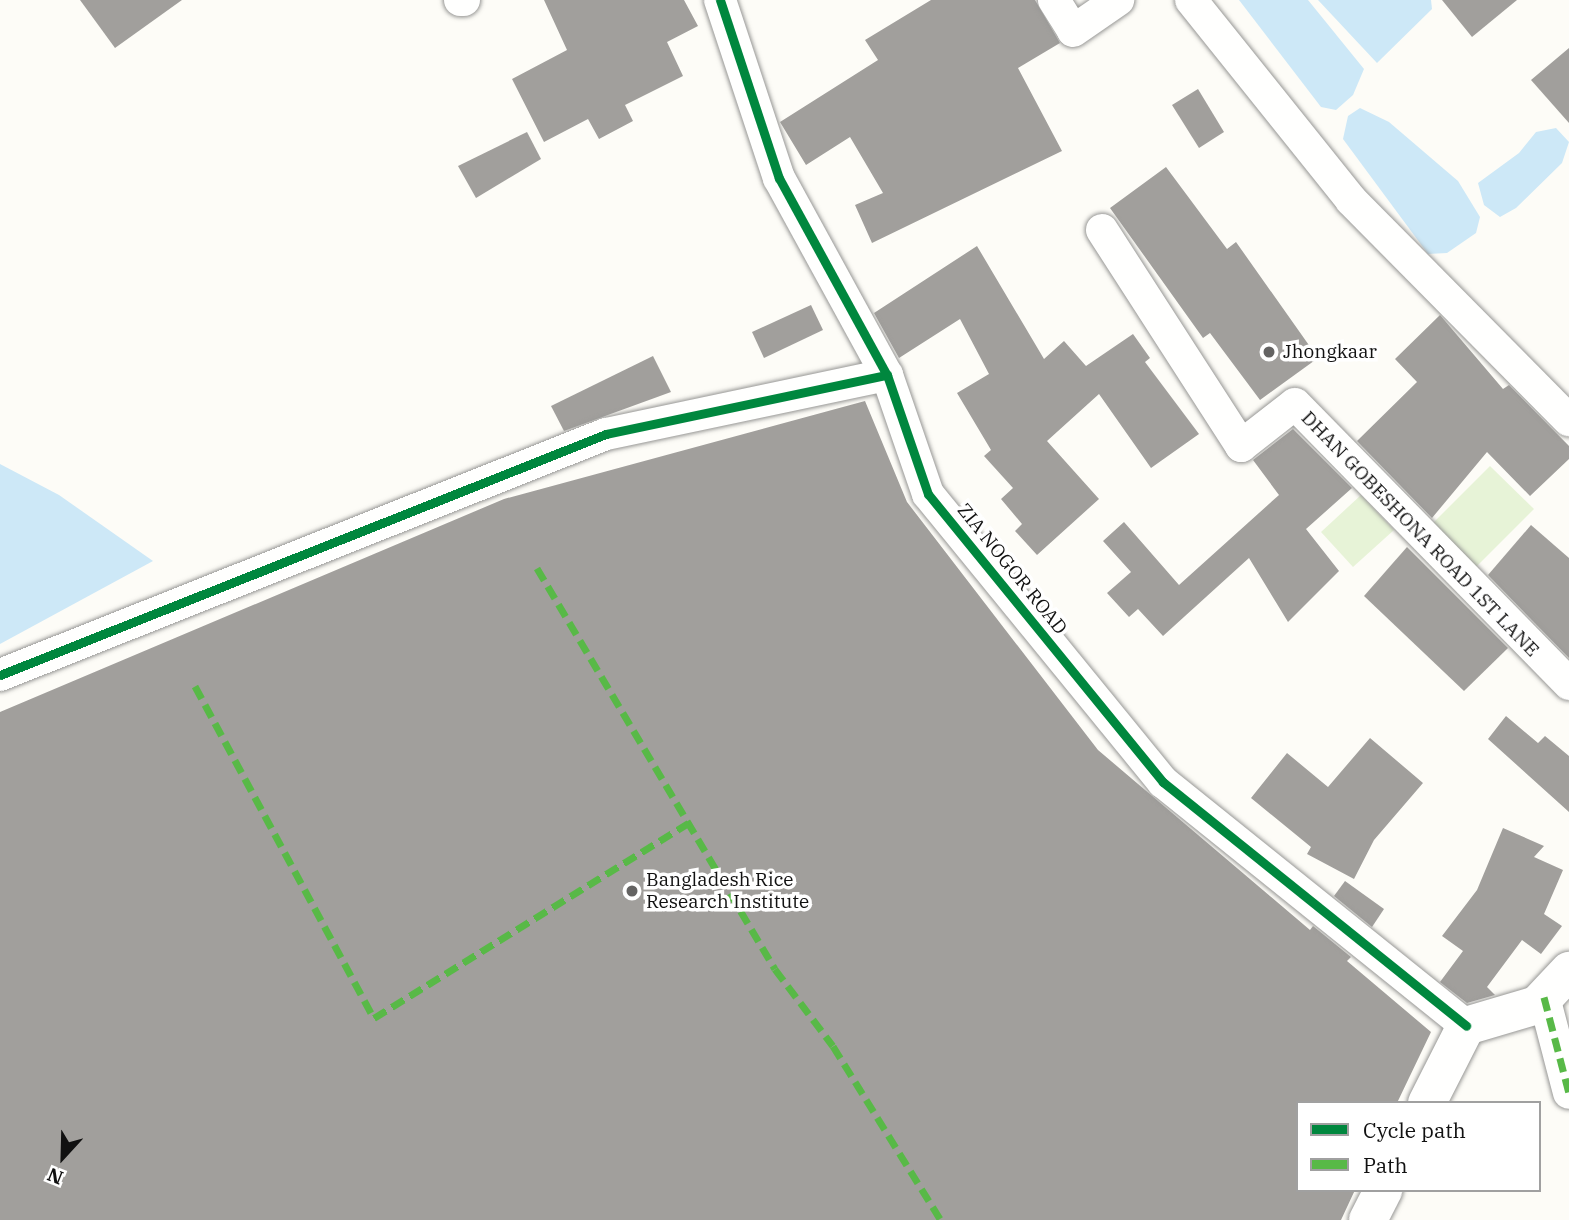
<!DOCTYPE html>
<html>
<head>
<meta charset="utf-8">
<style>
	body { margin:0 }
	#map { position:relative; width:1569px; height:1220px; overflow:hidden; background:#fdfcf7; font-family:"IBM Plex Serif",serif }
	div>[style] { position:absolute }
	.green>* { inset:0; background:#e7f3d7 }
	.water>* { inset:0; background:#cde8f7 }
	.building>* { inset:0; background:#a19f9c }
	.roads { filter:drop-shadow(0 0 2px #979795) drop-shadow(0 0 2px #979795) }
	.minor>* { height:32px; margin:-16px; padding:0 16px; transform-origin:16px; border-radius:16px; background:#fffffe }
	.tertiary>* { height:38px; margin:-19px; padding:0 19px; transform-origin:19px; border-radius:19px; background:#fffffe }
	.quiet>* { height:7px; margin-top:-3.5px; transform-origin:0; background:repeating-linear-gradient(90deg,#58b947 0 14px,transparent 0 21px) }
	.cycleway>* { height:9px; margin:-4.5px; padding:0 4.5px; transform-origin:4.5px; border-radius:4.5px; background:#00873e }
	.dots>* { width:19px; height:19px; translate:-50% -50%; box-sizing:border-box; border:4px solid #fff; border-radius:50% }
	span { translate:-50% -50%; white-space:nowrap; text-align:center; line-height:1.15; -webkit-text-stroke:7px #fff; paint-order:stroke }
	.poi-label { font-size:19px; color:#111 }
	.left { translate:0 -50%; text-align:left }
	.street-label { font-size:19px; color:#111 }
	.legend { position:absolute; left:1296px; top:1101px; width:245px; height:91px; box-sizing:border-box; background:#fff; border:2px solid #a0a0a0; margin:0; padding:9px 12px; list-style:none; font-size:21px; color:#111 }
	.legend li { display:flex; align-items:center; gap:14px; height:35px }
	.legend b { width:35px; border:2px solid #a0a0a0 }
	.north { position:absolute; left:28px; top:1122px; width:70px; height:70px; -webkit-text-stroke:5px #fff; paint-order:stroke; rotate:202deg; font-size:19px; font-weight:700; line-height:28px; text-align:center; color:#111 }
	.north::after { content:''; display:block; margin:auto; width:24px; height:32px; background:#111; clip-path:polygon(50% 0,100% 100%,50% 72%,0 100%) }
</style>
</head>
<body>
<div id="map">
	<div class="green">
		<i style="clip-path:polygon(1490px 466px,1534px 509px,1475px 568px,1432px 524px)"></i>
		<i style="clip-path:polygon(1361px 495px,1394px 530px,1353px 567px,1321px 532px)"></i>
	</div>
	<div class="water">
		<i style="clip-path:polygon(1239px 0,1308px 0,1364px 69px,1353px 95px,1336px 110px,1321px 107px)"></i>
		<i style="clip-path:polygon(1318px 0,1431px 0,1432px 9px,1377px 63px)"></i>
		<i style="clip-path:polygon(1360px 108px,1389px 122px,1458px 181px,1480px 217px,1476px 233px,1447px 253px,1428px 254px,1343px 139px,1348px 116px)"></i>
		<i style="clip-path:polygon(1556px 128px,1569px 142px,1562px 163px,1516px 208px,1500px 217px,1484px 205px,1478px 183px,1519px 153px,1536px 132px)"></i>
		<i style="clip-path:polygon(0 464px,59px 495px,153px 561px,0 644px)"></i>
	</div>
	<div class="building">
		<i style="clip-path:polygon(80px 0,182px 0,115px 48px)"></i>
		<i style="clip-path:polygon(544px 0,684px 0,698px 26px,667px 42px,683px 76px,625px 105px,633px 121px,599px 139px,588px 119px,544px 142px,512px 79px,567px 50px)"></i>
		<i style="clip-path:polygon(931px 0,1035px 0,1060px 43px,1018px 68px,1062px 151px,872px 243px,855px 205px,883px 193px,850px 137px,806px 165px,780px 122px,878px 60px,865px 40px)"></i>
		<i style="clip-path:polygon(1442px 0,1517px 0,1472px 37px)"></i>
		<i style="clip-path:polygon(1569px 48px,1569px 123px,1531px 80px)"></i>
		<i style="clip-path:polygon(1198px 89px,1224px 132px,1199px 148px,1172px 105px)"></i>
		<i style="clip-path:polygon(527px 132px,541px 159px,476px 198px,458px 166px)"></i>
		<i style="clip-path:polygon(1166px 167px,1227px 249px,1236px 242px,1318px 358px,1260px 400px,1210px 333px,1203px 338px,1110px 208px)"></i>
		<i style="clip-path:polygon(977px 246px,1044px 359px,1064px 341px,1086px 366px,1133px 334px,1150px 358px,1145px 362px,1199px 434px,1151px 468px,1099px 394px,1047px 441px,1099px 499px,1037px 555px,1015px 531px,1022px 524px,1001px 499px,1013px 488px,984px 456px,991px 450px,957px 393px,989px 374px,960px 319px,899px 358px,874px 313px)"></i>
		<i style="clip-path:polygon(811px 305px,823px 330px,764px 358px,752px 332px)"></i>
		<i style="clip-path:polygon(1440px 315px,1503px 389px,1509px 385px,1569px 446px,1569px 459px,1530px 496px,1487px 452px,1432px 518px,1357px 441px,1417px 382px,1395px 359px)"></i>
		<i style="clip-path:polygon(653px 356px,671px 392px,564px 431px,551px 406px)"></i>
		<i style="clip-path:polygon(865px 401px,907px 502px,1098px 750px,1310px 930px,1313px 926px,1351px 957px,1347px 961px,1431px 1032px,1397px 1103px,1298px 1103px,1298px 1190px,1355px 1190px,1341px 1220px,0 1220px,0 712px,504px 499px)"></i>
		<i style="clip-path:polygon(1293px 429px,1352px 488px,1306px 529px,1339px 571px,1288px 622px,1249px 558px,1163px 636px,1138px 609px,1129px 617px,1107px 593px,1131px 572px,1103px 541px,1124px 522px,1179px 585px,1279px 495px,1253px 460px)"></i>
		<i style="clip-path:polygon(1531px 525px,1569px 558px,1569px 658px,1488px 575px)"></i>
		<i style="clip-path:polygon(1407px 547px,1508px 648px,1464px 691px,1364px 596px)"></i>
		<i style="clip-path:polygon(1506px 716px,1538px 743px,1545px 736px,1569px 756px,1569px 812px,1488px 739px)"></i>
		<i style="clip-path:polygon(1370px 738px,1423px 783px,1374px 840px,1354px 879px,1307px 854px,1311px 847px,1251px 798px,1287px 753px,1328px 787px)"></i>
		<i style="clip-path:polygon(1503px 828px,1544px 846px,1534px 857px,1563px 870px,1544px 914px,1562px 926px,1541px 954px,1522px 940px,1487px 987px,1495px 995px,1467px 1003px,1440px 982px,1463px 951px,1442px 936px,1477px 890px)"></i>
		<i style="clip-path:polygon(1345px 881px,1384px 909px,1372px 927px,1334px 896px)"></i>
	</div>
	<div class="roads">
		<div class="minor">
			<i style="left:460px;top:0;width:4px"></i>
			<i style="left:720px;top:0;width:188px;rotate:71.7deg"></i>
			<i style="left:779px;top:178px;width:225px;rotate:61.3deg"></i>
			<i style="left:887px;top:375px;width:126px;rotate:71deg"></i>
			<i style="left:928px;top:494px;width:372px;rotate:50.8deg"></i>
			<i style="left:1163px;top:782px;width:389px;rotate:38.8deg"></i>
			<i style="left:1054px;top:0;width:36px;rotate:58deg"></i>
			<i style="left:1073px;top:31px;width:55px;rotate:-34.6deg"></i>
			<i style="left:1191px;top:0;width:256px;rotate:51.3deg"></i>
			<i style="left:1351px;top:200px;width:310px;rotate:45.3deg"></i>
			<i style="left:1102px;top:230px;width:257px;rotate:57.2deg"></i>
			<i style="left:1241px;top:446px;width:68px;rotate:-37.9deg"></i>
			<i style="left:1295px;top:404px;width:392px;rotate:45.6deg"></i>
			<i style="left:0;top:675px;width:652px;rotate:-21.69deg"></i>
			<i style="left:606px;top:434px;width:287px;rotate:-11.9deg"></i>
			<i style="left:1544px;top:997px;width:99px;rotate:75.4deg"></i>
		</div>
		<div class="tertiary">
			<i style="left:1427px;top:1103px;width:86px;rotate:-63.1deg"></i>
			<i style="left:1466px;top:1026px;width:74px;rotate:-16.5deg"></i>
			<i style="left:1537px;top:1005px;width:47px;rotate:-46.7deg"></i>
			<i style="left:1368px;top:1220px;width:34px;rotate:-63deg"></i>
		</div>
	</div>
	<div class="quiet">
		<i style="left:537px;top:568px;width:466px;rotate:59.3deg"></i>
		<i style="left:775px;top:969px;width:96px;rotate:53deg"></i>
		<i style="left:833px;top:1046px;width:205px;rotate:58.2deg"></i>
		<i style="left:195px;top:686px;width:377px;rotate:61.7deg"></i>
		<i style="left:374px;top:1018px;width:370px;rotate:-31.8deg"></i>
		<i style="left:1544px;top:997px;width:99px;rotate:75.4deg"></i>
	</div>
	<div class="cycleway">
		<i style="left:720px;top:0;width:188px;rotate:71.7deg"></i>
		<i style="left:779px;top:178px;width:225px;rotate:61.3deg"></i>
		<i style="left:887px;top:375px;width:126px;rotate:71deg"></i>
		<i style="left:928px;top:494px;width:372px;rotate:50.8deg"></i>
		<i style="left:1163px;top:782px;width:389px;rotate:38.8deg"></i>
		<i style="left:0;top:675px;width:652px;rotate:-21.69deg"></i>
		<i style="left:606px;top:434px;width:287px;rotate:-11.9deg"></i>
	</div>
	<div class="dots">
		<i style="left:1269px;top:352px;background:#646362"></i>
		<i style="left:632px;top:891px;background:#646362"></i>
	</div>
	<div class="poi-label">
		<span class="left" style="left:1283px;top:352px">Jhongkaar</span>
		<span class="left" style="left:646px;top:891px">Bangladesh Rice<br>Research Institute</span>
	</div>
	<div class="street-label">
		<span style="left:1420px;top:534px;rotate:46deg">DHAN GOBESHONA ROAD 1ST LANE</span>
		<span style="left:1012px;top:569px;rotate:51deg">ZIA NOGOR ROAD</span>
	</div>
	<ul class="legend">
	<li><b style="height:9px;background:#00873e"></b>Cycle path</li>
	<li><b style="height:9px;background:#58b947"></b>Path</li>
	</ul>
	<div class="north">N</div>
</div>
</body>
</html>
